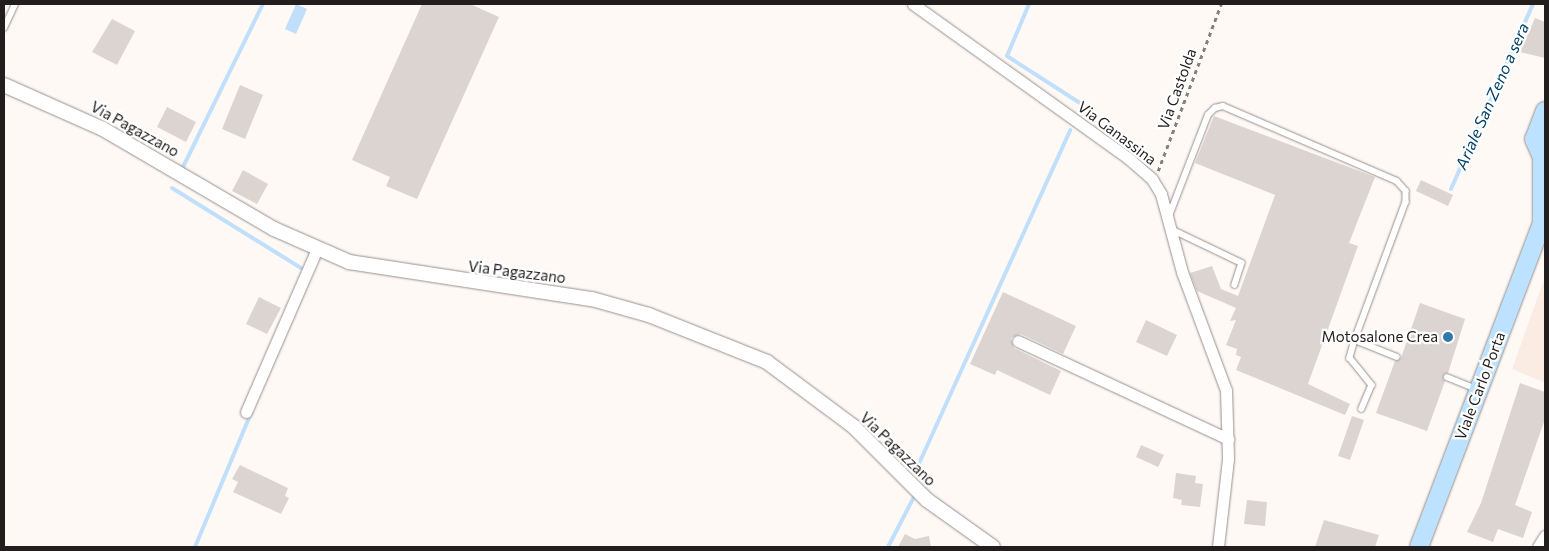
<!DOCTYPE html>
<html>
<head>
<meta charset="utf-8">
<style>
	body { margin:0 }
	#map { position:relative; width:1549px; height:551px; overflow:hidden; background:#fff9f6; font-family:Commissioner,sans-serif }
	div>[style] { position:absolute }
	.built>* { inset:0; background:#faebe3 }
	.water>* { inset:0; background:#c0dffa }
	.stream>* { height:4px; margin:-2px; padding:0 2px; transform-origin:2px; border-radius:2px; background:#c0dffa }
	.building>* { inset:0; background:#dbd4d0 }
	.path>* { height:2.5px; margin-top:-1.25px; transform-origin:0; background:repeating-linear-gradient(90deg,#85817f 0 4px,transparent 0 8px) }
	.roads { filter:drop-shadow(0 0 1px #97908d) drop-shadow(0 0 1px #97908d) }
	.service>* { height:5.5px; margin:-2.75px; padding:0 2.75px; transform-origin:2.75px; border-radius:2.75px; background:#fff }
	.minor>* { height:11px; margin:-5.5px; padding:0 5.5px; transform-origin:5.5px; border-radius:5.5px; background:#fff }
	.tertiary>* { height:14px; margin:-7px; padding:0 7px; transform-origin:7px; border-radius:7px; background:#fff }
	.primary>* { height:18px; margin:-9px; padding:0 9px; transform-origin:9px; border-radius:9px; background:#bde2ff }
	.dots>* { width:14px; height:14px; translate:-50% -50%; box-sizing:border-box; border:2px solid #fff; border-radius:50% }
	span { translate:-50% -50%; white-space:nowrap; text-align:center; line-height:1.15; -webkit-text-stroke:4.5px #fff; paint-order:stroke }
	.street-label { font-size:15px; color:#211e1d }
	.poi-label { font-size:15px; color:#211e1d }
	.right { translate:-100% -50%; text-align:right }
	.water-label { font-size:16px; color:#004169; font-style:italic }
	.frame { position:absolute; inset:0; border:5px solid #211e1d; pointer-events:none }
</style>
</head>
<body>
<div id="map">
	<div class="built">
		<i style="clip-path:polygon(1545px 277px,1545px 383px,1512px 369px)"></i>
	</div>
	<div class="water">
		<i style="clip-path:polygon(296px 4px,307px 9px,296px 34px,285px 29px)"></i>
	</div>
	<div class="stream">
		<i style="left:1029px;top:4px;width:56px;rotate:112.9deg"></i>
		<i style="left:1007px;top:56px;width:90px;rotate:32.8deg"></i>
		<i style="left:1083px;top:105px;width:4px;rotate:117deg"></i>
		<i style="left:183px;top:167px;width:182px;rotate:-63.9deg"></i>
		<i style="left:172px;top:188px;width:152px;rotate:31.8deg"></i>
		<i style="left:1451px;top:189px;width:202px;rotate:-66.1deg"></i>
		<i style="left:917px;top:468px;width:371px;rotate:-65.6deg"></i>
		<i style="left:195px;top:547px;width:145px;rotate:-67.3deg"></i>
		<i style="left:888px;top:547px;width:59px;rotate:-62.6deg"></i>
	</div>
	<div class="building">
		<i style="clip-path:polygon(422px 4px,470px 4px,499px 17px,417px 199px,386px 186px,390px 177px,352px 160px)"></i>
		<i style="clip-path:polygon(1535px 18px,1545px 22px,1545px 58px,1520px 52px)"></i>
		<i style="clip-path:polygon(112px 19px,135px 31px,117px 65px,92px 52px)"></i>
		<i style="clip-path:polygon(240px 85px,263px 95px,245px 139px,222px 129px)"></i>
		<i style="clip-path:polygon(167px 107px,196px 122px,186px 142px,157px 127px)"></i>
		<i style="clip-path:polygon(1214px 116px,1375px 177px,1349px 243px,1358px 246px,1308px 384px,1350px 404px,1345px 415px,1236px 370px,1241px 357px,1236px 355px,1237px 349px,1226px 345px,1236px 320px,1230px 321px,1236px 308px,1197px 291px,1190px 273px,1212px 266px,1221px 289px,1238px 296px,1275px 195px,1195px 163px)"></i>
		<i style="clip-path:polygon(243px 170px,268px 184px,257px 204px,232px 191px)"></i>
		<i style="clip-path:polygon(1421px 180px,1453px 195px,1448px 206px,1416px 191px)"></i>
		<i style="clip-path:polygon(1003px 292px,1076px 326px,1063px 354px,1021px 334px,1011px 338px,1014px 348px,1061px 371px,1050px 395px,997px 370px,995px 375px,970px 364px)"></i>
		<i style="clip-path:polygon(259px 297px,281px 308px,267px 334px,246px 324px)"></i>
		<i style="clip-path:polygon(1420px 303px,1465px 319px,1448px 373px,1443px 376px,1445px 381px,1427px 431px,1376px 413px,1395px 361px,1401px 358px)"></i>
		<i style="clip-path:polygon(1146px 320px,1177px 335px,1167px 356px,1136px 342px)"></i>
		<i style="clip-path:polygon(1520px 383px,1545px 392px,1545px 419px,1515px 505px,1532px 512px,1523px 538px,1498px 529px,1493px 542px,1467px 532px,1481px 503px)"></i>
		<i style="clip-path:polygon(1352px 416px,1364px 420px,1350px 460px,1338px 456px)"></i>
		<i style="clip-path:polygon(1141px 445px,1164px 455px,1158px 467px,1136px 457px)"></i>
		<i style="clip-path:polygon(240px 465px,288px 488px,285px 496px,289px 498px,281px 514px,233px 492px,238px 482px,232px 479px)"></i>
		<i style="clip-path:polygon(1176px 473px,1196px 476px,1195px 483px,1203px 484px,1200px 507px,1181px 505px,1182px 500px,1173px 498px)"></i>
		<i style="clip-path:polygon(1247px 500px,1267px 502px,1265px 526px,1244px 524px)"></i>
		<i style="clip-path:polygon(1324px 520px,1379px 535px,1375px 547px,1315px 547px)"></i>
		<i style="clip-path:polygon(905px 534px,915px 539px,929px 536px,931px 547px,898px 547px)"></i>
	</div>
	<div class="path">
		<i style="left:1158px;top:171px;width:178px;rotate:-69.3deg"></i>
	</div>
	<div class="roads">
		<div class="service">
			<i style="left:4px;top:28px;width:26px;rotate:-65deg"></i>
			<i style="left:1169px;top:216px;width:108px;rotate:-68.9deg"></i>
			<i style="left:1208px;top:115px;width:10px;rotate:-45deg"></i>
			<i style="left:1215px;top:108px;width:8px;rotate:-14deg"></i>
			<i style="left:1223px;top:106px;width:189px;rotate:23.3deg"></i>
			<i style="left:1397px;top:181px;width:13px;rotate:48deg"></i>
			<i style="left:1406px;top:191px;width:11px;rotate:90deg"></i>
			<i style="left:1406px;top:202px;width:147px;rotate:110.3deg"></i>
			<i style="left:1355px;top:340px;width:45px;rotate:22deg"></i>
			<i style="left:1173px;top:230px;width:76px;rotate:25.6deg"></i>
			<i style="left:1242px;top:263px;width:23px;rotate:108deg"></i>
			<i style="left:1355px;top:340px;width:19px;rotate:106deg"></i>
			<i style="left:1350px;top:358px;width:35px;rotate:51deg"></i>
			<i style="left:1372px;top:385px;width:26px;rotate:113deg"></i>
			<i style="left:1447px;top:377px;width:32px;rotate:22deg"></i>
		</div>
		<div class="minor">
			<i style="left:913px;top:4px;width:264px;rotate:35.6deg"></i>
			<i style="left:1128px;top:158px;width:32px;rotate:41deg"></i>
			<i style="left:1152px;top:179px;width:17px;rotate:59deg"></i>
			<i style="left:1161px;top:194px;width:81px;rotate:74.9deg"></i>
			<i style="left:1182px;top:272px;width:126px;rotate:69.6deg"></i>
			<i style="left:1226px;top:390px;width:69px;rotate:88.3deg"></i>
			<i style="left:1228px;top:459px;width:89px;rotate:96.5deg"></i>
			<i style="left:1018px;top:341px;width:232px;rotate:25deg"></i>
			<i style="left:246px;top:412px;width:178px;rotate:-66.5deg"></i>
			<i style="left:1538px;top:547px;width:13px;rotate:-58deg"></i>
		</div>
		<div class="tertiary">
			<i style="left:4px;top:85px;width:108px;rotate:24deg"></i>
			<i style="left:103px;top:129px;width:198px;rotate:30.3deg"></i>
			<i style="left:274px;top:229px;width:82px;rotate:23.7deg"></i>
			<i style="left:349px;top:262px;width:246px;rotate:8.7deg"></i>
			<i style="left:592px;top:299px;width:59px;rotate:15.7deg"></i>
			<i style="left:649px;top:315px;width:127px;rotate:21.7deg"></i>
			<i style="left:767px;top:362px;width:107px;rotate:36.7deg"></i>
			<i style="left:853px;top:426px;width:105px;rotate:45deg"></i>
			<i style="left:927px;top:500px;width:81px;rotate:35.5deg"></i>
		</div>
		<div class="primary">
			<i style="left:1545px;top:111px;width:30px;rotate:111deg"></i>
			<i style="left:1534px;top:139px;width:27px;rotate:66deg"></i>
			<i style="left:1419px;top:547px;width:346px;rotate:-69.2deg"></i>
			<i style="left:1542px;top:224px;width:63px;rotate:-90deg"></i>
		</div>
	</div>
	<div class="dots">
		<i style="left:1448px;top:337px;background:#3179ad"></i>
	</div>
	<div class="street-label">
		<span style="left:1177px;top:89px;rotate:-70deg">Via Castolda</span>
		<span style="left:135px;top:129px;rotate:29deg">Via Pagazzano</span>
		<span style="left:1117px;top:133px;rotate:37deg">Via Ganassina</span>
		<span style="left:517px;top:272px;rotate:7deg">Via Pagazzano</span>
		<span style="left:1480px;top:386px;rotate:-69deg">Viale Carlo Porta</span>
		<span style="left:898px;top:449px;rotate:44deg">Via Pagazzano</span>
	</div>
	<div class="poi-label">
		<span class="right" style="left:1438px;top:337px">Motosalone Crea</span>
	</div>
	<div class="water-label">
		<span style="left:1492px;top:96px;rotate:-66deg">Ariale San Zeno a sera</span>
	</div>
	<div class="frame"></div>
</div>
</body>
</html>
